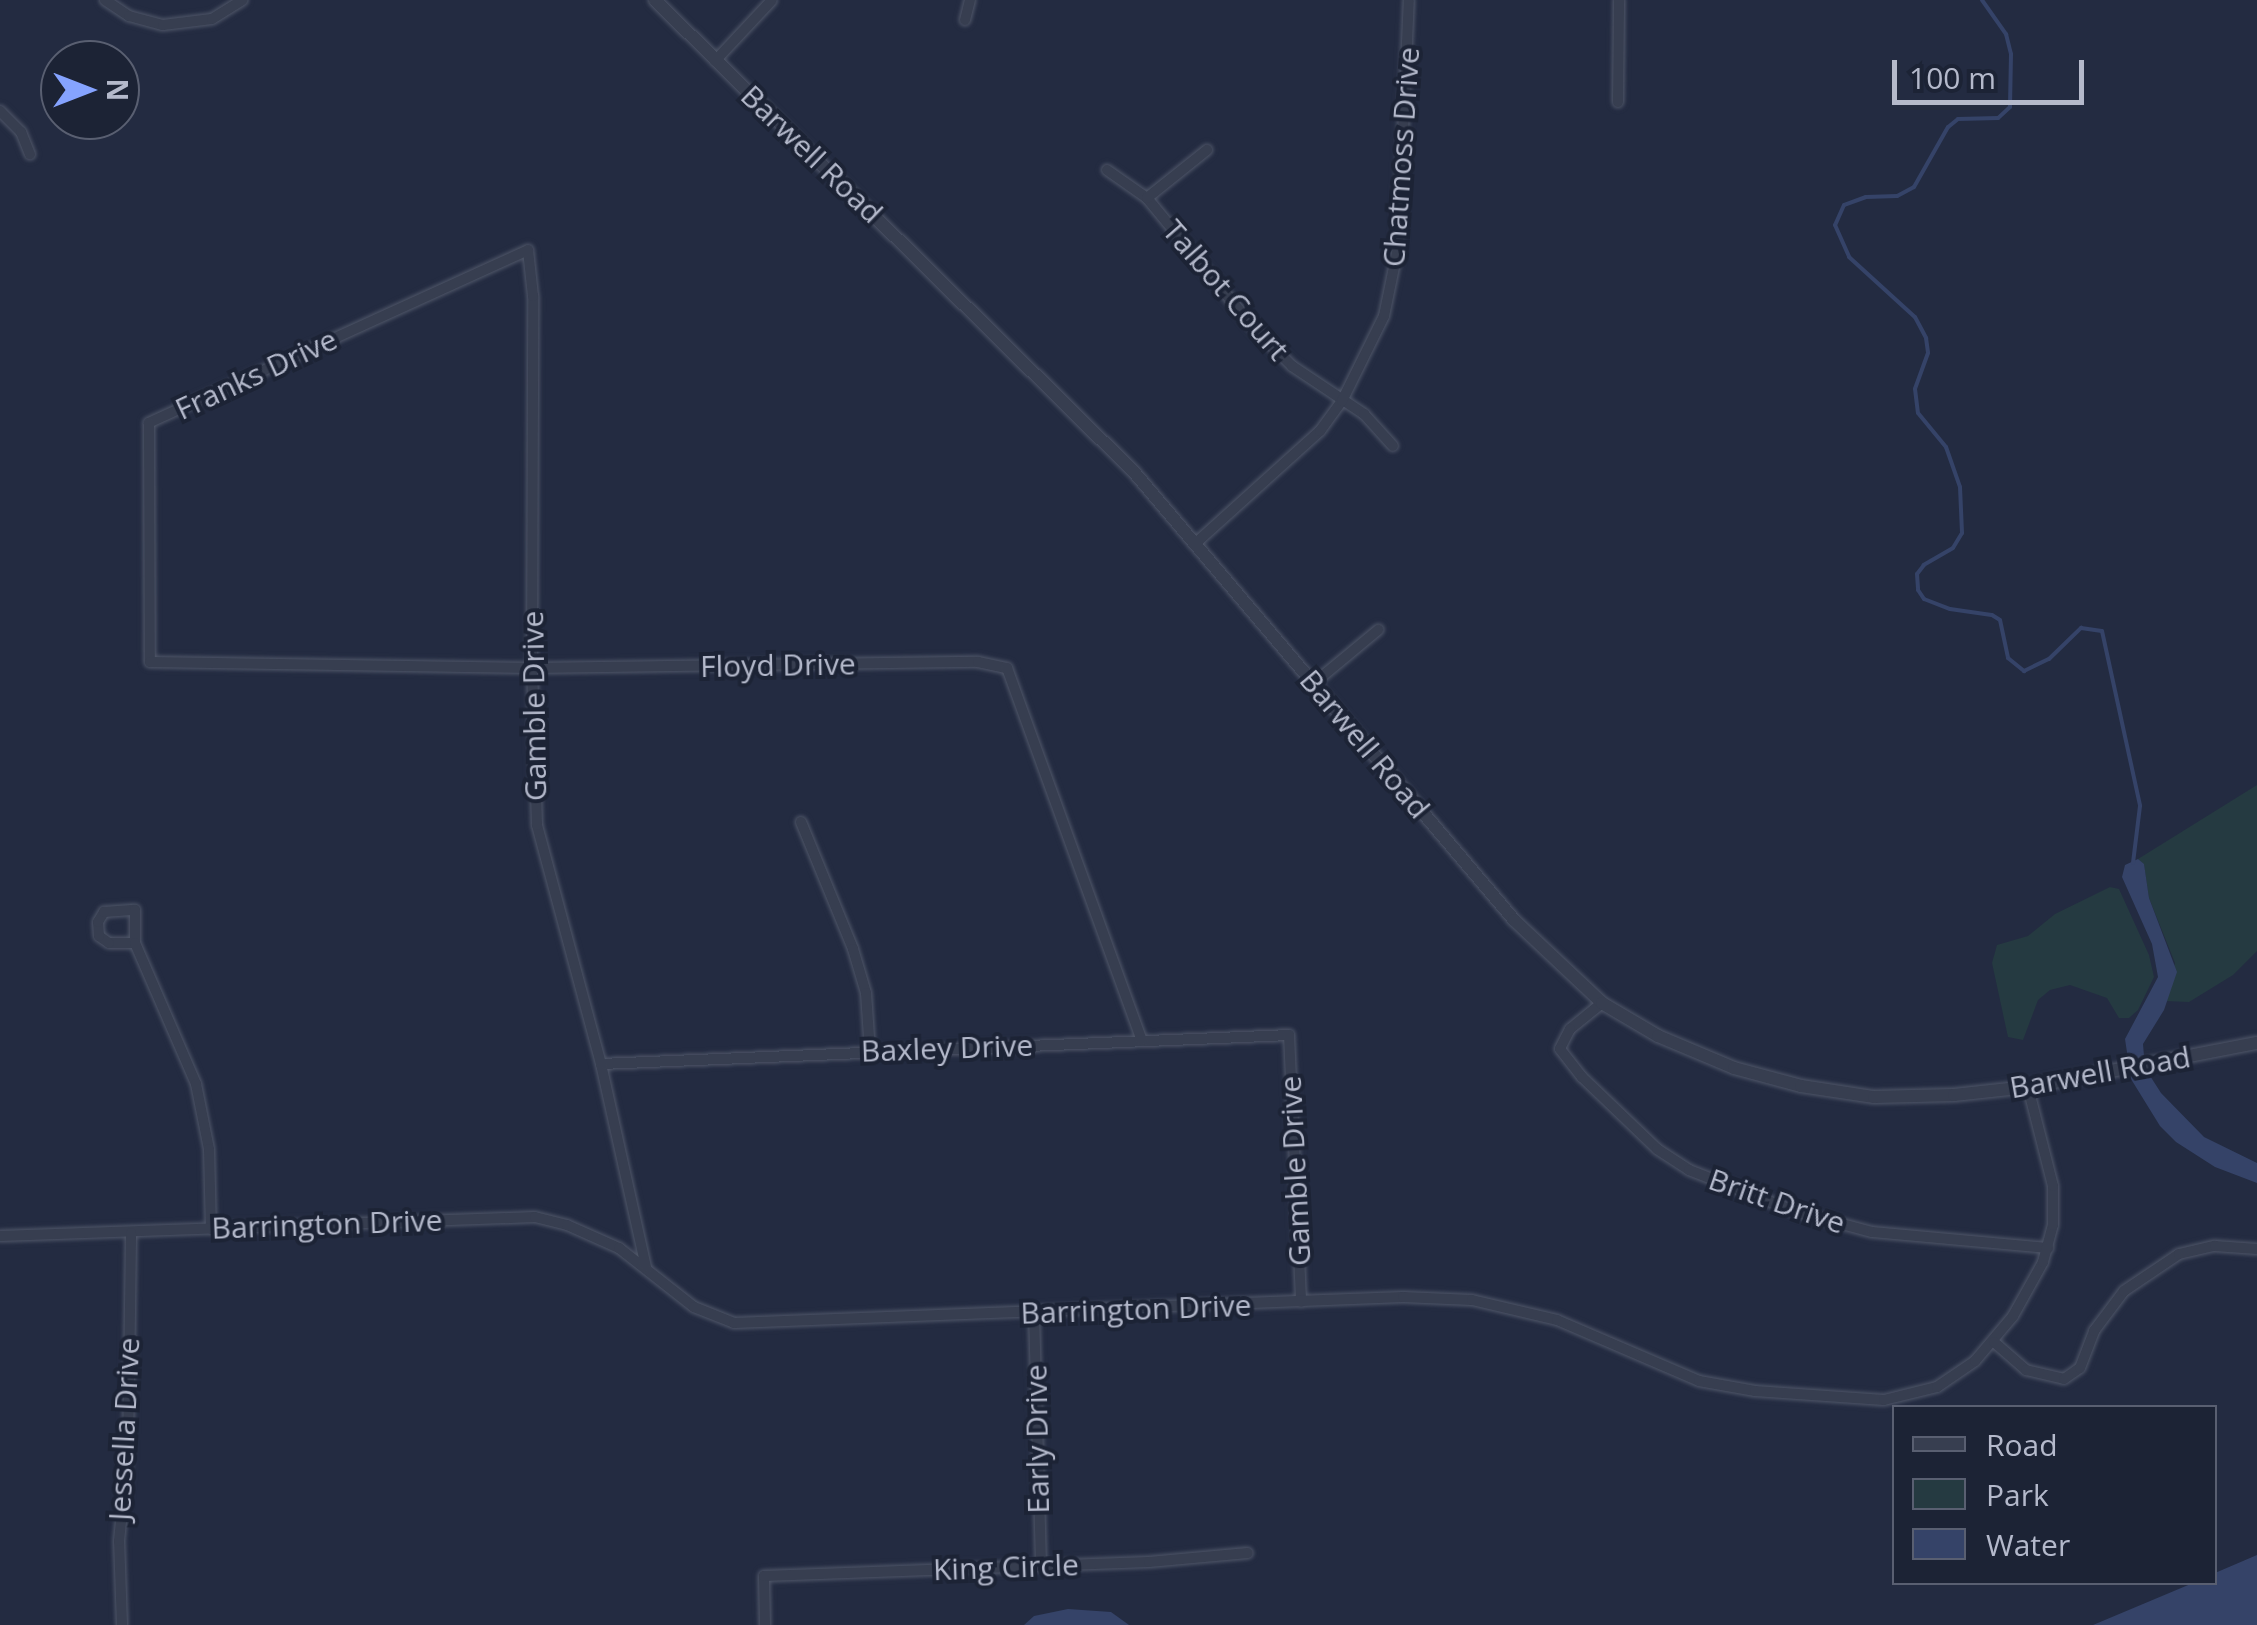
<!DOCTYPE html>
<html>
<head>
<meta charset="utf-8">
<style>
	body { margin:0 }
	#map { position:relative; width:2257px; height:1625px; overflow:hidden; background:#232b41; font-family:"Open Sans",sans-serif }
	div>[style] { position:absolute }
	.green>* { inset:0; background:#253a41 }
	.water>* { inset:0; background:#354368 }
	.stream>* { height:4px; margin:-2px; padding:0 2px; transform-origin:2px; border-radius:2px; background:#354368 }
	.roads { filter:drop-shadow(0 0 2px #4f5668) drop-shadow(0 0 2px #4f5668) }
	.minor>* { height:10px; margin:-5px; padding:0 5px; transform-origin:5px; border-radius:5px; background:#373e50 }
	.tertiary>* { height:12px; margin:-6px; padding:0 6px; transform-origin:6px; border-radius:6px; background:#373e50 }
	span { translate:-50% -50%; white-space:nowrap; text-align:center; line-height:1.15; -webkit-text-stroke:8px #1c2335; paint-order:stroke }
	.street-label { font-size:30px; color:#b4b9cb }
	.legend { position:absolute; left:1892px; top:1405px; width:325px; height:180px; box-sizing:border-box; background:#1c2335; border:2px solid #595f71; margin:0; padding:12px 18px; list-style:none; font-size:30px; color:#b4b9cb }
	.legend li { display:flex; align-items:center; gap:20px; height:50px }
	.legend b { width:50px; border:2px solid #595f71 }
	.north { position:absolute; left:40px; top:40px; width:100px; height:100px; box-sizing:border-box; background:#1c2335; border:2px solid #595f71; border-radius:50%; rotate:90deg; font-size:28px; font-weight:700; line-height:40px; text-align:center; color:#b4b9cb }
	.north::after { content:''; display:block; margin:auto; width:35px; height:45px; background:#85a3ff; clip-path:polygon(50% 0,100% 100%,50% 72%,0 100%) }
	.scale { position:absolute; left:1892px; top:60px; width:192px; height:45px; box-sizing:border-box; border:5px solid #b4b9cb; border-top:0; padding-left:12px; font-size:30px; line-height:35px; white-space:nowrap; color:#b4b9cb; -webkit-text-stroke:8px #1c2335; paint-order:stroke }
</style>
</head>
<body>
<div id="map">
	<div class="green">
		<i style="clip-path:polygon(2257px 785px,2257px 951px,2233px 975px,2189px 1002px,2165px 1001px,2175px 963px,2149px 898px,2144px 865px,2138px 859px)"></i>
		<i style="clip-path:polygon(2110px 887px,2119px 889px,2149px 955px,2154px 977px,2138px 1010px,2129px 1018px,2119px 1018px,2107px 998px,2070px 985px,2050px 990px,2038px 1000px,2023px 1040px,2008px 1037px,1992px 963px,1997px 945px,2028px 936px,2055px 914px)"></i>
	</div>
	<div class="water">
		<i style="clip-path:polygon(2138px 859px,2144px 864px,2149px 898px,2177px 972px,2164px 1010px,2143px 1044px,2145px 1068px,2161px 1093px,2204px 1137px,2257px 1163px,2257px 1183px,2215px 1167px,2176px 1142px,2160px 1126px,2131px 1079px,2125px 1039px,2158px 977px,2152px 944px,2122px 877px,2125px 865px)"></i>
		<i style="clip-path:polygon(2257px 1555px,2257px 1625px,2093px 1625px,2193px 1583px,2214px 1582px,2215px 1573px)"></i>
		<i style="clip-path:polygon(1068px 1609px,1111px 1612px,1129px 1625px,1024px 1625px,1034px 1616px)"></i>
	</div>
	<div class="stream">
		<i style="left:1982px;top:0;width:42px;rotate:54.8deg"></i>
		<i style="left:2006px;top:34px;width:21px;rotate:76deg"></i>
		<i style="left:2011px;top:54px;width:53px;rotate:91.1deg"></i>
		<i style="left:2010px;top:107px;width:16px;rotate:137deg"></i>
		<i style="left:1998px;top:118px;width:40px;rotate:178.6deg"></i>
		<i style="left:1958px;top:119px;width:13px;rotate:141deg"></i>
		<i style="left:1948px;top:127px;width:69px;rotate:119.5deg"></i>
		<i style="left:1914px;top:187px;width:19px;rotate:152deg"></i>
		<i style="left:1897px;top:196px;width:31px;rotate:178deg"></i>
		<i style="left:1866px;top:197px;width:23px;rotate:160deg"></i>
		<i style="left:1844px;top:205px;width:22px;rotate:114deg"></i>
		<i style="left:1835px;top:225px;width:35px;rotate:66deg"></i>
		<i style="left:1849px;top:257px;width:89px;rotate:42.3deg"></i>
		<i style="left:1915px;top:317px;width:24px;rotate:62deg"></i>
		<i style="left:1926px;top:338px;width:15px;rotate:82deg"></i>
		<i style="left:1928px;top:353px;width:38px;rotate:110deg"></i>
		<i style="left:1915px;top:389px;width:24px;rotate:83deg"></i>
		<i style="left:1918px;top:413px;width:44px;rotate:50.5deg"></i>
		<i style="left:1946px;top:447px;width:42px;rotate:70.7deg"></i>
		<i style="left:1960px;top:487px;width:46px;rotate:87.5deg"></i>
		<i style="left:1962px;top:533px;width:17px;rotate:121deg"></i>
		<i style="left:1953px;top:548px;width:34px;rotate:150deg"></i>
		<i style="left:1924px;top:565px;width:11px;rotate:128deg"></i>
		<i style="left:1917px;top:574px;width:16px;rotate:86deg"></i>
		<i style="left:1918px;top:590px;width:11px;rotate:56deg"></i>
		<i style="left:1924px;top:599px;width:28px;rotate:21deg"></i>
		<i style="left:1950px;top:609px;width:42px;rotate:8.1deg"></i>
		<i style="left:1992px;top:615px;width:9px;rotate:32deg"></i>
		<i style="left:2000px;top:620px;width:39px;rotate:78deg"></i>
		<i style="left:2008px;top:658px;width:21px;rotate:39deg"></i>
		<i style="left:2024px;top:671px;width:28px;rotate:-26deg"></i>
		<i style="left:2049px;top:659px;width:45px;rotate:-44.1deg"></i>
		<i style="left:2081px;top:628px;width:21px;rotate:8deg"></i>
		<i style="left:2102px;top:631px;width:179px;rotate:77.7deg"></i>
		<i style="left:2140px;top:806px;width:57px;rotate:97deg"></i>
	</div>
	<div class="roads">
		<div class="minor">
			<i style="left:105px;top:0;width:29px;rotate:34deg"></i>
			<i style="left:129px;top:16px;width:35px;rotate:15deg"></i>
			<i style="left:163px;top:25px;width:49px;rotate:-7deg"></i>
			<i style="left:212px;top:19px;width:36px;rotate:-32deg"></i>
			<i style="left:965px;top:20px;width:21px;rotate:-76deg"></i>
			<i style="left:715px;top:61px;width:83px;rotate:-46.9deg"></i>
			<i style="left:1618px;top:102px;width:102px;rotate:-89.4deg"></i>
			<i style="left:0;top:111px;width:30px;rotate:45deg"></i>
			<i style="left:21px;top:132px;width:24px;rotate:68deg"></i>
			<i style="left:1107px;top:170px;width:49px;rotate:35deg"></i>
			<i style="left:1147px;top:198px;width:166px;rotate:50.6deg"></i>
			<i style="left:1252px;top:326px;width:57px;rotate:45deg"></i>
			<i style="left:1292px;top:366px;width:87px;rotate:33.7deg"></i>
			<i style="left:1364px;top:414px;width:43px;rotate:47.8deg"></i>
			<i style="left:1147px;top:198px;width:77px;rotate:-38.7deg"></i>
			<i style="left:1197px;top:542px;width:166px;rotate:-42.1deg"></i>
			<i style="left:1320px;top:431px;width:37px;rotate:-54deg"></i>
			<i style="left:1342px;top:401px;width:95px;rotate:-63.7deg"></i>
			<i style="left:1384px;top:316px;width:69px;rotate:-78.4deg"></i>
			<i style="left:1398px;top:248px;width:248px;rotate:-87.5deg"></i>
			<i style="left:1313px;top:684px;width:85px;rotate:-39.7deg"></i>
			<i style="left:801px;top:822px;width:137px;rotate:67.7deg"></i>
			<i style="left:853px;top:949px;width:46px;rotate:73.5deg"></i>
			<i style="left:866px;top:993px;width:58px;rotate:86.1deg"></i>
			<i style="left:135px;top:943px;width:26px;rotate:180deg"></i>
			<i style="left:109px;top:943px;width:12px;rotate:-145deg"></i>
			<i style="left:99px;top:936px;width:14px;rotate:-94deg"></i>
			<i style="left:98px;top:922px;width:12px;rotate:-59deg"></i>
			<i style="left:104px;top:912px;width:31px;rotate:-4deg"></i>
			<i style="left:135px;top:910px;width:33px;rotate:90deg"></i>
			<i style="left:135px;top:943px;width:154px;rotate:66.6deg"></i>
			<i style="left:196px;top:1084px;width:66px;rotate:78.7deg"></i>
			<i style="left:209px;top:1149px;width:80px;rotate:88.6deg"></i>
			<i style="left:1602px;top:1003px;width:41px;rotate:140.9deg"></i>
			<i style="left:1570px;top:1029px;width:22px;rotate:117deg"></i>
			<i style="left:1560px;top:1049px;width:36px;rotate:52deg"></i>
			<i style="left:1582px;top:1077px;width:104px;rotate:43.8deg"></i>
			<i style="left:1657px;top:1149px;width:38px;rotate:33deg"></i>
			<i style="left:1689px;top:1170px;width:113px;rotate:21.3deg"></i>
			<i style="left:1794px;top:1211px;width:81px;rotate:15.1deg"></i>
			<i style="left:1872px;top:1232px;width:177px;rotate:5.2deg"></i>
			<i style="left:601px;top:1064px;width:689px;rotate:-2.41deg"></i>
			<i style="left:1289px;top:1035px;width:267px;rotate:87.4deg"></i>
			<i style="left:0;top:1236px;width:535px;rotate:-2.03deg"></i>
			<i style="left:535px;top:1217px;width:33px;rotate:14deg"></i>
			<i style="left:567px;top:1225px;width:57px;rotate:23.9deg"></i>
			<i style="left:619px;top:1248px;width:95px;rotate:38.2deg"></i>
			<i style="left:694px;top:1307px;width:43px;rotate:21.8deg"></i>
			<i style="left:734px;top:1323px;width:670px;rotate:-2.23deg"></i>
			<i style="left:1403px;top:1297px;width:69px;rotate:2.5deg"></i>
			<i style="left:1472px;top:1300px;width:87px;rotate:13.2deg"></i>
			<i style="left:1557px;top:1320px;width:155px;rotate:23.2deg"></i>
			<i style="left:1699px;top:1381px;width:57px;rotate:10.1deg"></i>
			<i style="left:1755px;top:1391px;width:129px;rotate:4deg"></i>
			<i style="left:1884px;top:1400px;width:55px;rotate:-13.8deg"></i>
			<i style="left:1937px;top:1387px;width:46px;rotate:-34.4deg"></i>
			<i style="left:1975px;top:1361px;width:59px;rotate:-49.8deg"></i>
			<i style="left:2013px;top:1316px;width:62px;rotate:-60.9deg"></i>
			<i style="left:2043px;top:1262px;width:38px;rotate:-75deg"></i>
			<i style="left:2053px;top:1225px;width:39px;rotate:-90deg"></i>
			<i style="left:2053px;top:1186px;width:102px;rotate:-104.2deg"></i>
			<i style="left:646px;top:1267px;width:208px;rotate:-102.5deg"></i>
			<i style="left:601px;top:1064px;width:247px;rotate:-105deg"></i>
			<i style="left:537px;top:825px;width:157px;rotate:-91.8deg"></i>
			<i style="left:532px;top:668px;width:372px;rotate:-89.8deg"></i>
			<i style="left:533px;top:296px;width:46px;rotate:-96.2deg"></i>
			<i style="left:528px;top:250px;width:417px;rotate:155.5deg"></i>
			<i style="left:149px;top:423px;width:239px;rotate:89.8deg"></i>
			<i style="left:150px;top:662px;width:382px;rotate:0.9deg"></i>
			<i style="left:532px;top:668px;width:446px;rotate:-0.8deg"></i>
			<i style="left:978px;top:662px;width:30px;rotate:12deg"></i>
			<i style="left:1007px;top:668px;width:396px;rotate:70.1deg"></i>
			<i style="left:1034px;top:1313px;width:253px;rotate:88.4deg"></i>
			<i style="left:1994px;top:1342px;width:43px;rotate:41.2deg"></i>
			<i style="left:2026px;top:1370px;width:39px;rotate:13deg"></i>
			<i style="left:2064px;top:1379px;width:19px;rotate:-35deg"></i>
			<i style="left:2080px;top:1368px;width:40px;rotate:-69deg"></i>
			<i style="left:2094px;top:1331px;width:50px;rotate:-53.1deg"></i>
			<i style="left:2124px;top:1291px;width:66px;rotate:-33.9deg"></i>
			<i style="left:2179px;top:1254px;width:37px;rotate:-13deg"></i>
			<i style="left:2215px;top:1246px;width:42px;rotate:4.1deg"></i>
			<i style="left:122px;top:1625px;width:84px;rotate:-92deg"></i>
			<i style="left:119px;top:1541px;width:89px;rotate:-84.2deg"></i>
			<i style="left:128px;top:1452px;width:219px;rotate:-89.2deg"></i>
			<i style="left:765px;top:1625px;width:49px;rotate:-91.2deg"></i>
			<i style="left:764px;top:1576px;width:385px;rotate:-2.1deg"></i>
			<i style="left:1149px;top:1562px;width:99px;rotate:-5.2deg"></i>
		</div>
		<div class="tertiary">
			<i style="left:655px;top:0;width:672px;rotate:44.58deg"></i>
			<i style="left:1134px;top:472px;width:587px;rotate:49.69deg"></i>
			<i style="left:1514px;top:920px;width:121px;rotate:43.3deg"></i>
			<i style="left:1602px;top:1003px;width:65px;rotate:30.5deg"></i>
			<i style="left:1658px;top:1036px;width:82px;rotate:22.8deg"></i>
			<i style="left:1734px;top:1068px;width:69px;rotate:15deg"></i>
			<i style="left:1801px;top:1086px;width:74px;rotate:8.6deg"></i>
			<i style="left:1874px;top:1097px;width:80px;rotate:-1.4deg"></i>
			<i style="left:1954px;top:1095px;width:74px;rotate:-6.2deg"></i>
			<i style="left:2028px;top:1087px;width:233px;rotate:-10.9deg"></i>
		</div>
	</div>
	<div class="street-label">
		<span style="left:812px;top:154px;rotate:44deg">Barwell Road</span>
		<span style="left:1401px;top:157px;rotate:-86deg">Chatmoss Drive</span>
		<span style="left:1226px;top:290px;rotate:49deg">Talbot Court</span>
		<span style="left:256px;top:374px;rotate:-25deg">Franks Drive</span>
		<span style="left:778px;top:665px;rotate:-1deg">Floyd Drive</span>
		<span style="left:534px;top:706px;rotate:-91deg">Gamble Drive</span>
		<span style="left:1365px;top:744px;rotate:50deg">Barwell Road</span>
		<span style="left:947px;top:1048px;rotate:-2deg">Baxley Drive</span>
		<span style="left:2100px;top:1072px;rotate:-10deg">Barwell Road</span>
		<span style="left:1295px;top:1171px;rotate:-93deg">Gamble Drive</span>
		<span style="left:1777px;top:1201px;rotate:19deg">Britt Drive</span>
		<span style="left:327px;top:1224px;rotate:-2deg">Barrington Drive</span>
		<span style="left:1136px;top:1309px;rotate:-2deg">Barrington Drive</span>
		<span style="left:124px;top:1429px;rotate:-87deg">Jessella Drive</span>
		<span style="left:1037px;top:1439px;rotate:-91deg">Early Drive</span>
		<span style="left:1006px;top:1567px;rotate:-2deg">King Circle</span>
	</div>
	<ul class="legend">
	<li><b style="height:12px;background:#373e50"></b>Road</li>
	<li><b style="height:28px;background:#253a41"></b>Park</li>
	<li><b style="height:28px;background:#354368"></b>Water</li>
	</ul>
	<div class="north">N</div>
	<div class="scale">100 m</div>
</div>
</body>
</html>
